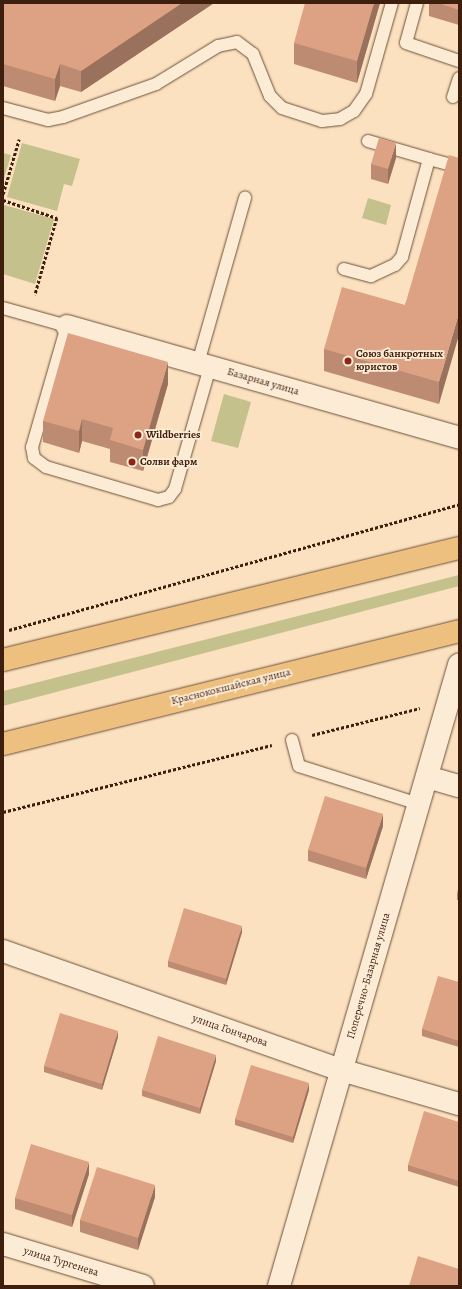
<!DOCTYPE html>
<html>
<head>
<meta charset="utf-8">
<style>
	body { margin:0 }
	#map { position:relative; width:462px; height:1289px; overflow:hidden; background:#fbe1bf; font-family:Alegreya,serif }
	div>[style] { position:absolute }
	.green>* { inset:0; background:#c5c18d }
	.path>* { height:2.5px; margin-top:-1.25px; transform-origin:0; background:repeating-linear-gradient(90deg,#3e1e0d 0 3px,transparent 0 5px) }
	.roads { filter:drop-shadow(0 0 1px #6d4f3a) drop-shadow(0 0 1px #6d4f3a) }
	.lane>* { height:12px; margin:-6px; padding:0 6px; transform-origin:6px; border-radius:6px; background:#fcecd5 }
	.street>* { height:22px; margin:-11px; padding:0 11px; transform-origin:11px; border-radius:11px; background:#fcecd5 }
	.primary>* { height:22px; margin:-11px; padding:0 11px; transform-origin:11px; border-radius:11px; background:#eec080 }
	.wall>* { inset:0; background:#bd8b71 }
	.shaded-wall>* { inset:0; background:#9a715c }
	.building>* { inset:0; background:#dca283 }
	.dots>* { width:11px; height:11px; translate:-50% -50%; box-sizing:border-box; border:2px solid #fcecd5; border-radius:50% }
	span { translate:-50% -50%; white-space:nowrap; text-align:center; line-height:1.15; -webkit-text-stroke:3.5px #fcecd5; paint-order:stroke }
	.poi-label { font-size:11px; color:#3e1e0d; font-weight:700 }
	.left { translate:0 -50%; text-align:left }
	.street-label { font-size:11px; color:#3e1e0d }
	.frame { position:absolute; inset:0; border:4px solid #3e1e0d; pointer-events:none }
</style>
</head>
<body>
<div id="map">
	<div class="green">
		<i style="clip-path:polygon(22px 143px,80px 159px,72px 186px,64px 184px,57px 211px,7px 197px)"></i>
		<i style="clip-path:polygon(3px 153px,11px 155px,3px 182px)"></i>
		<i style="clip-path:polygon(368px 198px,391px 205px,386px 225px,362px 218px)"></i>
		<i style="clip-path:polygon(4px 205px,54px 219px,35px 284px,3px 274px)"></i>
		<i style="clip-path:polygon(224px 394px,251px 402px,238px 448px,211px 441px)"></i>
		<i style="clip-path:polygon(459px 575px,459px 586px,3px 706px,3px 691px)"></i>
	</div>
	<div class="path">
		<i style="left:3px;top:194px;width:57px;rotate:-73.8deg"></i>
		<i style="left:3px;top:200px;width:57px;rotate:18.4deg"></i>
		<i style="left:57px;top:218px;width:80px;rotate:105.9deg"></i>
		<i style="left:9px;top:630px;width:467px;rotate:-15.6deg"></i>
		<i style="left:312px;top:735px;width:111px;rotate:-14deg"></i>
		<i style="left:3px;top:812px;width:277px;rotate:-14deg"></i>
	</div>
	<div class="roads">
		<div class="lane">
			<i style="left:417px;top:3px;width:41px;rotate:105.4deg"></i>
			<i style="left:406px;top:43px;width:56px;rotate:18.8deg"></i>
			<i style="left:453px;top:97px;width:20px;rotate:-72deg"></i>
			<i style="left:3px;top:108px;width:47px;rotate:14.9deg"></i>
			<i style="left:48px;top:120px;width:15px;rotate:-11deg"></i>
			<i style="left:63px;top:117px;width:99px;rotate:-19.5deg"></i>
			<i style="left:156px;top:84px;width:73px;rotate:-31.5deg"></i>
			<i style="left:218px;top:46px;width:19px;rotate:-12deg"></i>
			<i style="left:237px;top:42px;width:20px;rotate:37deg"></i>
			<i style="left:253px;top:54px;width:45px;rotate:68deg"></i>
			<i style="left:270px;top:96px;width:17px;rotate:45deg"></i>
			<i style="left:282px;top:108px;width:42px;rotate:18deg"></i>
			<i style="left:322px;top:121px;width:18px;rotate:-6deg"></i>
			<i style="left:340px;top:119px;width:16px;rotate:-30deg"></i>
			<i style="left:354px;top:111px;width:21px;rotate:-55deg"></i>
			<i style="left:366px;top:94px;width:95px;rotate:-74.1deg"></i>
			<i style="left:368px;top:141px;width:64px;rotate:16.4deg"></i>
			<i style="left:344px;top:269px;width:28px;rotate:15deg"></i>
			<i style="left:371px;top:276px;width:26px;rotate:-25deg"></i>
			<i style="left:395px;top:265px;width:11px;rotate:-49deg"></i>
			<i style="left:402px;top:257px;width:102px;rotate:-74.6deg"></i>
			<i style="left:429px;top:159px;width:31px;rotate:15deg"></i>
			<i style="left:3px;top:308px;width:66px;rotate:15.7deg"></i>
			<i style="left:67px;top:326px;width:126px;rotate:106.1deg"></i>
			<i style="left:32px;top:447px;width:11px;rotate:80deg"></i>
			<i style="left:34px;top:458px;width:15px;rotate:37deg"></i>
			<i style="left:46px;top:467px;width:117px;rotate:16.4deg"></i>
			<i style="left:158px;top:500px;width:11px;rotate:-15deg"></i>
			<i style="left:169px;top:497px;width:10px;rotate:-53deg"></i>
			<i style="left:175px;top:489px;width:127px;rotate:-74deg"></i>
			<i style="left:198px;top:363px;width:172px;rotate:-74.1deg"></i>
			<i style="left:292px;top:740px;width:27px;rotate:75deg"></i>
			<i style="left:299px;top:766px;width:126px;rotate:17.6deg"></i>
		</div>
		<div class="street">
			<i style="left:67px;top:326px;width:408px;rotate:15.9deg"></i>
			<i style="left:427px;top:777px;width:33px;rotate:16deg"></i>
			<i style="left:3px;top:951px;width:358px;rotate:19.4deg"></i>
			<i style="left:341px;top:1070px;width:123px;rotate:16.1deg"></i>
			<i style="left:3px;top:1244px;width:146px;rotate:16.7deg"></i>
			<i style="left:279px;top:1286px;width:647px;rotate:-73.84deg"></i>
		</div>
		<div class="primary">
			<i style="left:3px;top:660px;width:470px;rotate:-13.8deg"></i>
			<i style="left:3px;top:744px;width:470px;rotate:-13.9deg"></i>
		</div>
	</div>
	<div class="wall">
		<i style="clip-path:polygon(3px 3px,214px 3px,81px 92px,60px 86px,55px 101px,3px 86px)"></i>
		<i style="clip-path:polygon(380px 3px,357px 83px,294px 64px,294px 43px)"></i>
		<i style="clip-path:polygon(429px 3px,459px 3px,459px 25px,429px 16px)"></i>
		<i style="clip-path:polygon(396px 158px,388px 184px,371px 179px,371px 164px)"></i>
		<i style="clip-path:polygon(459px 158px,439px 404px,324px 371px,324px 349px,405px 305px)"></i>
		<i style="clip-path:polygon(168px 384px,143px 471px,110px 462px,110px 449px,82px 441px,79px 453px,43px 442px,43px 421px)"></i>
		<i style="clip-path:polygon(383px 826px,366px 879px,308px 861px,308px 850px)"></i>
		<i style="clip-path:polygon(459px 887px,459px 900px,457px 900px,457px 893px)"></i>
		<i style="clip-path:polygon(242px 932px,226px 985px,168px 967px,168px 961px)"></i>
		<i style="clip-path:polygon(459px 982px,459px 1047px,422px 1036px,422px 1029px)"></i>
		<i style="clip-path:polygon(118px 1037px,102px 1090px,44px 1072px,44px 1066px)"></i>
		<i style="clip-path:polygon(216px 1061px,200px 1114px,142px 1096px,142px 1090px)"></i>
		<i style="clip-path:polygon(309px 1090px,293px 1143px,235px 1125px,235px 1119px)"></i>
		<i style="clip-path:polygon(459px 1122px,459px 1187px,408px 1171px,408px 1165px)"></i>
		<i style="clip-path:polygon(89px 1174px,72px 1227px,15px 1209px,15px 1198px)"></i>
		<i style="clip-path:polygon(155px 1197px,138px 1250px,80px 1232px,80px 1220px)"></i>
	</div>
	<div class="shaded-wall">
		<i style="clip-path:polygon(182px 3px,214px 3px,81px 92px,81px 71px)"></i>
		<i style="clip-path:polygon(374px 3px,380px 3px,357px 83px,357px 61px)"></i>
		<i style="clip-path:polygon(60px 64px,60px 86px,55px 101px,55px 79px)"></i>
		<i style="clip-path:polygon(396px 143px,396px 158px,388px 184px,388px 169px)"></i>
		<i style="clip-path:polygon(459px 313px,459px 335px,439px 404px,439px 382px)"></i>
		<i style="clip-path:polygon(168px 362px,168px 384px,143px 471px,143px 450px)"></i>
		<i style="clip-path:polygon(82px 419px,82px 441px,79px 453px,79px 431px)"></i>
		<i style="clip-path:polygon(383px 814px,383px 826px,366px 879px,366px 868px)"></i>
		<i style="clip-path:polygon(242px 926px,242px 932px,226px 985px,226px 979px)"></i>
		<i style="clip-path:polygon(118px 1031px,118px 1037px,102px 1090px,102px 1084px)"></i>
		<i style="clip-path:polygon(216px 1055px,216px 1061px,200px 1114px,200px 1108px)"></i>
		<i style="clip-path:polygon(309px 1083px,309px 1090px,293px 1143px,293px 1137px)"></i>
		<i style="clip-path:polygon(89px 1162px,89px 1174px,72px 1227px,72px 1215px)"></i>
		<i style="clip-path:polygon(155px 1185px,155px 1197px,138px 1250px,138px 1238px)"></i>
	</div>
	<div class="building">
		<i style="clip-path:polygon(3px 3px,182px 3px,81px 71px,60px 64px,55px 79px,3px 64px)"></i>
		<i style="clip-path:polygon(305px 3px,374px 3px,357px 61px,294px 43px)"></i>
		<i style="clip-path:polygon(438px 3px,459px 3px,459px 10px)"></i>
		<i style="clip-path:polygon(379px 138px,396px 143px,388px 169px,371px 164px)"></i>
		<i style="clip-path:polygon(449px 155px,459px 158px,459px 313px,439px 382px,324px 349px,342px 287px,405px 305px)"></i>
		<i style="clip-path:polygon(68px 333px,168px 362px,143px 450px,110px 440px,113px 428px,82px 419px,79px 431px,43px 421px)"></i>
		<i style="clip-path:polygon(325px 796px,383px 814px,366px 868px,308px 850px)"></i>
		<i style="clip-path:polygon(459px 887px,459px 894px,457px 893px)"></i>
		<i style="clip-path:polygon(184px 908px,242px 926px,226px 979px,168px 961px)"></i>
		<i style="clip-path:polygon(438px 976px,459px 982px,459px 1041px,422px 1029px)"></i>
		<i style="clip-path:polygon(60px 1013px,118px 1031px,102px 1084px,44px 1066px)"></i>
		<i style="clip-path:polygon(158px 1036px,216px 1055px,200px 1108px,142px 1090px)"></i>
		<i style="clip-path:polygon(251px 1065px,309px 1083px,293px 1137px,235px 1119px)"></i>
		<i style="clip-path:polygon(424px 1111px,459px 1122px,459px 1181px,408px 1165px)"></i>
		<i style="clip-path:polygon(31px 1144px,89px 1162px,72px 1215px,15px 1198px)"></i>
		<i style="clip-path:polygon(97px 1167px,155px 1185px,138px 1238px,80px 1220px)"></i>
		<i style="clip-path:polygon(418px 1256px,459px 1269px,459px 1286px,409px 1286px)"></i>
	</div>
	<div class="dots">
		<i style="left:348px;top:361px;background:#8f2418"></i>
		<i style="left:138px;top:435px;background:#8f2418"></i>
		<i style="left:132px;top:462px;background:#8f2418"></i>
	</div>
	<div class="poi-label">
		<span class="left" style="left:356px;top:361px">Союз банкротных<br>юристов</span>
		<span class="left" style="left:146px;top:435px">Wildberries</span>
		<span class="left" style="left:140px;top:462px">Солви фарм</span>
	</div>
	<div class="street-label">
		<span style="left:263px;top:382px;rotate:16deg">Базарная улица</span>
		<span style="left:231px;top:687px;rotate:-14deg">Краснококшайская улица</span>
		<span style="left:369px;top:976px;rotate:-74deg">Поперечно-Базарная улица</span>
		<span style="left:230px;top:1031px;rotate:19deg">улица Гончарова</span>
		<span style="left:61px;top:1262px;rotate:17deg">улица Тургенева</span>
	</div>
	<div class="frame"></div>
</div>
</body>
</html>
